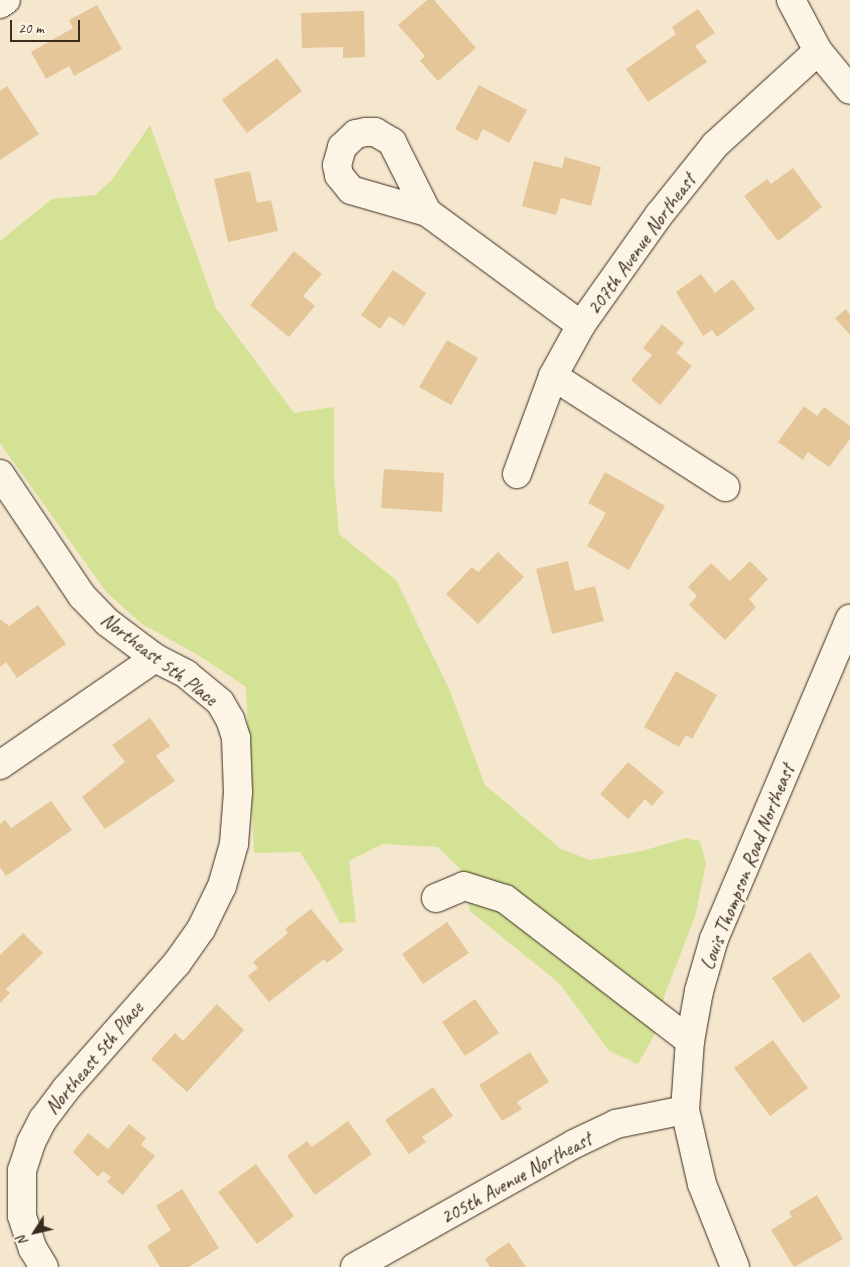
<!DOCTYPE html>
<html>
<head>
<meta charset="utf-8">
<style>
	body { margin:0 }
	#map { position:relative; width:850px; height:1267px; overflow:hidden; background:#f5e7ce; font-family:Caveat,sans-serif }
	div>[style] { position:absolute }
	.green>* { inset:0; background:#d4e295 }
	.building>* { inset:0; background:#e5c698 }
	.roads { filter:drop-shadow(0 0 1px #3b2a1e) drop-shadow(0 0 1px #3b2a1e) }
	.minor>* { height:28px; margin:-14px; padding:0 14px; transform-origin:14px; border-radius:14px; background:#fcf5e5 }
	span { translate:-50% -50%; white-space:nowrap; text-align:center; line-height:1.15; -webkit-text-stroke:4px #fcf5e5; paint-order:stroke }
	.street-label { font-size:20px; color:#3b2a1e }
	.north { position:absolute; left:10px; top:1207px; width:50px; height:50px; -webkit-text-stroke:4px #fcf5e5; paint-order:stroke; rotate:235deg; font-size:14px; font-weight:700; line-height:20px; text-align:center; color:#3b2a1e }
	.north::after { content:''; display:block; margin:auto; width:18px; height:22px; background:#3b2a1e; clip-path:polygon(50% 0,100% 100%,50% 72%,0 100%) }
	.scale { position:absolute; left:10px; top:20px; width:70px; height:22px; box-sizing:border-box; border:2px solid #3b2a1e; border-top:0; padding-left:6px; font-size:15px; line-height:18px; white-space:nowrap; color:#3b2a1e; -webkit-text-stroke:4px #fcf5e5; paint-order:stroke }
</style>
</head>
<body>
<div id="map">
	<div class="green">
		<i style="clip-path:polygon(150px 125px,216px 308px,294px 413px,334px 407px,334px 476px,339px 534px,396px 580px,450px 691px,485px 785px,561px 849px,590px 860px,642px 851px,686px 838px,700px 841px,706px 863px,695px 917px,665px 994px,656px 1032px,638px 1064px,609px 1051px,560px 984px,470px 911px,460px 869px,438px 847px,383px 844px,349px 861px,356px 922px,340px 923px,319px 882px,300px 852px,254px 853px,246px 687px,203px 658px,142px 624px,107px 593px,0 443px,0 241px,52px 199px,95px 195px,112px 180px)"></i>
	</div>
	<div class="building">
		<i style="clip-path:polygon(427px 0,434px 0,476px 48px,438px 81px,420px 61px,425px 56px,398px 25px)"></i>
		<i style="clip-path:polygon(97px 5px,122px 49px,74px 76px,69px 66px,46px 79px,31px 52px,73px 28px,69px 20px)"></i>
		<i style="clip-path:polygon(698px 9px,715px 33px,695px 46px,707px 62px,648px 102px,626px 69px,676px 34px,672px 27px)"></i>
		<i style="clip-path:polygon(364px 11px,365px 57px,343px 58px,343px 47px,302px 48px,301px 13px)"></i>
		<i style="clip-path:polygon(277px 58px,302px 91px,247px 133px,222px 100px)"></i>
		<i style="clip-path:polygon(479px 85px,527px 110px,509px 143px,483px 129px,477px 141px,455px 129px)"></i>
		<i style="clip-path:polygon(7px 86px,39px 134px,0 160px,0 91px)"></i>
		<i style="clip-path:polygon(565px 157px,601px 167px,591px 206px,561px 198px,556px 215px,522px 206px,534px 161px,562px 168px)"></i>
		<i style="clip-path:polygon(793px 168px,822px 207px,778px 241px,744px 196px,767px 179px,771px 184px)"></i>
		<i style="clip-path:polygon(250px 171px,257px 203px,271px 200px,278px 231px,228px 242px,214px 179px)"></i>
		<i style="clip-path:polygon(294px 251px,322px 274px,303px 296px,315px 306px,289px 337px,250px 305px)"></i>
		<i style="clip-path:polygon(393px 270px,426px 293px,404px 326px,389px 316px,380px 329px,361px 315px)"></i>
		<i style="clip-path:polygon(701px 274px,715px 293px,733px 279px,755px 309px,717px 337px,712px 330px,703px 336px,676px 292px)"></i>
		<i style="clip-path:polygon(846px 309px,850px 315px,850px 335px,835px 318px)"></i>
		<i style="clip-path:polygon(662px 324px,684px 343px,676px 353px,692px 366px,660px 405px,631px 380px,652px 355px,643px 348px)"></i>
		<i style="clip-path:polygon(447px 340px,478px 358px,451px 405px,419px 387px)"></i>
		<i style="clip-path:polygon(804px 406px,817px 416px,824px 407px,850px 426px,850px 439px,829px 467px,808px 452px,803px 460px,778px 442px)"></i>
		<i style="clip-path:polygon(384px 469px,444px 473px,442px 512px,381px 508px)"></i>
		<i style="clip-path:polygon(605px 472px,665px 506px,629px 570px,587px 546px,606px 513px,588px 503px)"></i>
		<i style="clip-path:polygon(498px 552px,524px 577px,478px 624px,446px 594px,472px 567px,478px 572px)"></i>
		<i style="clip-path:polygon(568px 561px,575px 591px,595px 586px,604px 621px,552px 634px,536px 569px)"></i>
		<i style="clip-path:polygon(750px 561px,768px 579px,749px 599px,756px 607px,725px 640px,689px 605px,697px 596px,688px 587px,711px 563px,730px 581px)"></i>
		<i style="clip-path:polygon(38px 605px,66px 644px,17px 678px,6px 662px,0 667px,0 619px,9px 626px)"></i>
		<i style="clip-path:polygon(676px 671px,717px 695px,692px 739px,686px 735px,679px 747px,644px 727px)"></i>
		<i style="clip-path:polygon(150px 718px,170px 746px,156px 756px,175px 781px,105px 829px,82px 797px,125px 762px,112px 745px)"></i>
		<i style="clip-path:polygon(628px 762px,664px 792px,652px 806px,645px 799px,628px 819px,600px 794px)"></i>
		<i style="clip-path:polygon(51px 801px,72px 830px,6px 876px,0 867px,0 824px,5px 820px,11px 828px)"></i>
		<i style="clip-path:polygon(311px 909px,344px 950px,327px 963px,324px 959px,269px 1002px,248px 976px,258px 968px,253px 962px,288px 933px,285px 929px)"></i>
		<i style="clip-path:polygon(447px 922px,469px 953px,423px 984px,402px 954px)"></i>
		<i style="clip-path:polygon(23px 933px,43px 953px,6px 989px,10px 993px,0 1003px,0 955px)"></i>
		<i style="clip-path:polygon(810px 952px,841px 997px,803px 1023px,772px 978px)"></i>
		<i style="clip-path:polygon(475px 999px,499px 1033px,465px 1056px,442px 1022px)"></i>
		<i style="clip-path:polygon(217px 1004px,244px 1030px,187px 1092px,151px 1059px,175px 1033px,183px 1041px)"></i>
		<i style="clip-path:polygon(773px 1040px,808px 1088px,770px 1116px,734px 1068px)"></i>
		<i style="clip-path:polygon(530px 1052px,549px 1082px,517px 1102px,522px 1109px,502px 1121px,479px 1085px)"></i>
		<i style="clip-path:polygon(433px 1087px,453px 1116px,422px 1137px,426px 1142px,409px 1154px,385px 1120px)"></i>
		<i style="clip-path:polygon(348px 1121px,372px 1154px,315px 1195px,287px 1156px,307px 1141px,312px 1147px)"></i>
		<i style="clip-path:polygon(129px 1124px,146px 1138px,141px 1145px,155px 1156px,123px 1195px,107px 1182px,111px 1177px,103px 1171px,98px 1177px,73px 1152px,88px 1133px,108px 1149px)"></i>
		<i style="clip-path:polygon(256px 1164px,294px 1216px,257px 1244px,218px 1192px)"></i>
		<i style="clip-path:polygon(182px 1189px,219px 1248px,189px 1267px,160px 1267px,147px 1246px,171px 1230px,156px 1206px)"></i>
		<i style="clip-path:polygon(817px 1195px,843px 1239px,794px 1267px,771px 1230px,792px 1217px,789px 1212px)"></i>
		<i style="clip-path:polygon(509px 1242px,526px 1267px,490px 1267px,485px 1259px)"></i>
	</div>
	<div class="roads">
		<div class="minor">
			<i style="left:791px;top:0;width:58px;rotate:62.1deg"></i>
			<i style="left:818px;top:51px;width:50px;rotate:50.6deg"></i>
			<i style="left:0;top:4px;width:7px;rotate:-34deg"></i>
			<i style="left:427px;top:212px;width:79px;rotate:-163.9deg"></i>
			<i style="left:351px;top:190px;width:19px;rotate:-129deg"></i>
			<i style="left:339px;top:175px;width:10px;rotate:-101deg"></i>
			<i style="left:337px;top:165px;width:19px;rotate:-74deg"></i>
			<i style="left:342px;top:147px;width:19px;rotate:-43deg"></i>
			<i style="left:356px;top:134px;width:10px;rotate:-11deg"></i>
			<i style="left:366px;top:132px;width:9px"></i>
			<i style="left:375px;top:132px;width:20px;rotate:30deg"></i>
			<i style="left:392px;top:142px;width:78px;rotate:63.4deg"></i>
			<i style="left:427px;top:212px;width:191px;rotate:36.3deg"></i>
			<i style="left:553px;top:376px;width:205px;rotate:32.8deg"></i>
			<i style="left:0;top:474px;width:147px;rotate:56.1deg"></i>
			<i style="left:82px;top:596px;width:36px;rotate:46deg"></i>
			<i style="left:107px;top:622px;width:60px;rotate:36.9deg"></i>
			<i style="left:155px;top:658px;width:35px;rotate:27deg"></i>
			<i style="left:186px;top:674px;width:44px;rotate:39.5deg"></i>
			<i style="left:220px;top:702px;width:20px;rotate:60deg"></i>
			<i style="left:230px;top:719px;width:20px;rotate:72deg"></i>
			<i style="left:236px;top:738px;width:54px;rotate:87.9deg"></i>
			<i style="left:238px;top:792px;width:52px;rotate:94.4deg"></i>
			<i style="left:234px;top:844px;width:44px;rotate:105.9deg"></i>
			<i style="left:222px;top:886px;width:48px;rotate:116deg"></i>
			<i style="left:201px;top:929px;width:42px;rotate:125.2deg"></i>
			<i style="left:177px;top:963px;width:168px;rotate:131.4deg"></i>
			<i style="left:66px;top:1089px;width:38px;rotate:127deg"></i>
			<i style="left:43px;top:1119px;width:27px;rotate:117deg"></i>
			<i style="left:31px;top:1143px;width:28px;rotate:108deg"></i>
			<i style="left:22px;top:1170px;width:46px;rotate:90deg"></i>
			<i style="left:22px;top:1216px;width:35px;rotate:72deg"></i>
			<i style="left:33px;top:1249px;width:21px;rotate:59deg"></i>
			<i style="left:517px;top:474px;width:104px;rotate:-69.8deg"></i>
			<i style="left:553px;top:376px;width:58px;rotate:-61.2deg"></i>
			<i style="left:581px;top:325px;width:135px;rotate:-54.7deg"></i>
			<i style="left:659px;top:215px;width:90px;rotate:-51.3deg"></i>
			<i style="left:715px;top:145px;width:139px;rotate:-42.4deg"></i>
			<i style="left:0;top:765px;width:188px;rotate:-34.6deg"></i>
			<i style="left:436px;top:898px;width:30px;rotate:-23deg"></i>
			<i style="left:464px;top:886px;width:43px;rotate:17.6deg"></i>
			<i style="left:505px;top:899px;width:233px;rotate:37.5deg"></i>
			<i style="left:355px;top:1267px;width:251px;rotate:-29.3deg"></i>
			<i style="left:574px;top:1144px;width:47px;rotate:-25.5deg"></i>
			<i style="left:616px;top:1124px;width:70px;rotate:-11.5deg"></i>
			<i style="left:735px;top:1267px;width:89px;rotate:-111.7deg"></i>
			<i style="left:702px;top:1184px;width:76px;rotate:-102.9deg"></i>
			<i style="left:685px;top:1110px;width:69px;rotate:-85.9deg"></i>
			<i style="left:690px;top:1041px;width:51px;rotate:-79.8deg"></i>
			<i style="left:699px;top:991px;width:54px;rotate:-73.9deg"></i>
			<i style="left:714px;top:939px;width:348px;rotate:-67deg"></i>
		</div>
	</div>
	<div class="street-label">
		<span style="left:641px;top:244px;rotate:-54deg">207th Avenue Northeast</span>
		<span style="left:159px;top:659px;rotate:37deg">Northeast 5th Place</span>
		<span style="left:747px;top:867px;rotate:-68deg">Louis Thompson Road Northeast</span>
		<span style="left:94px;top:1058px;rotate:-50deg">Northeast 5th Place</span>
		<span style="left:516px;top:1178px;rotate:-29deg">205th Avenue Northeast</span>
	</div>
	<div class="north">N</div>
	<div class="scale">20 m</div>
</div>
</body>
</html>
